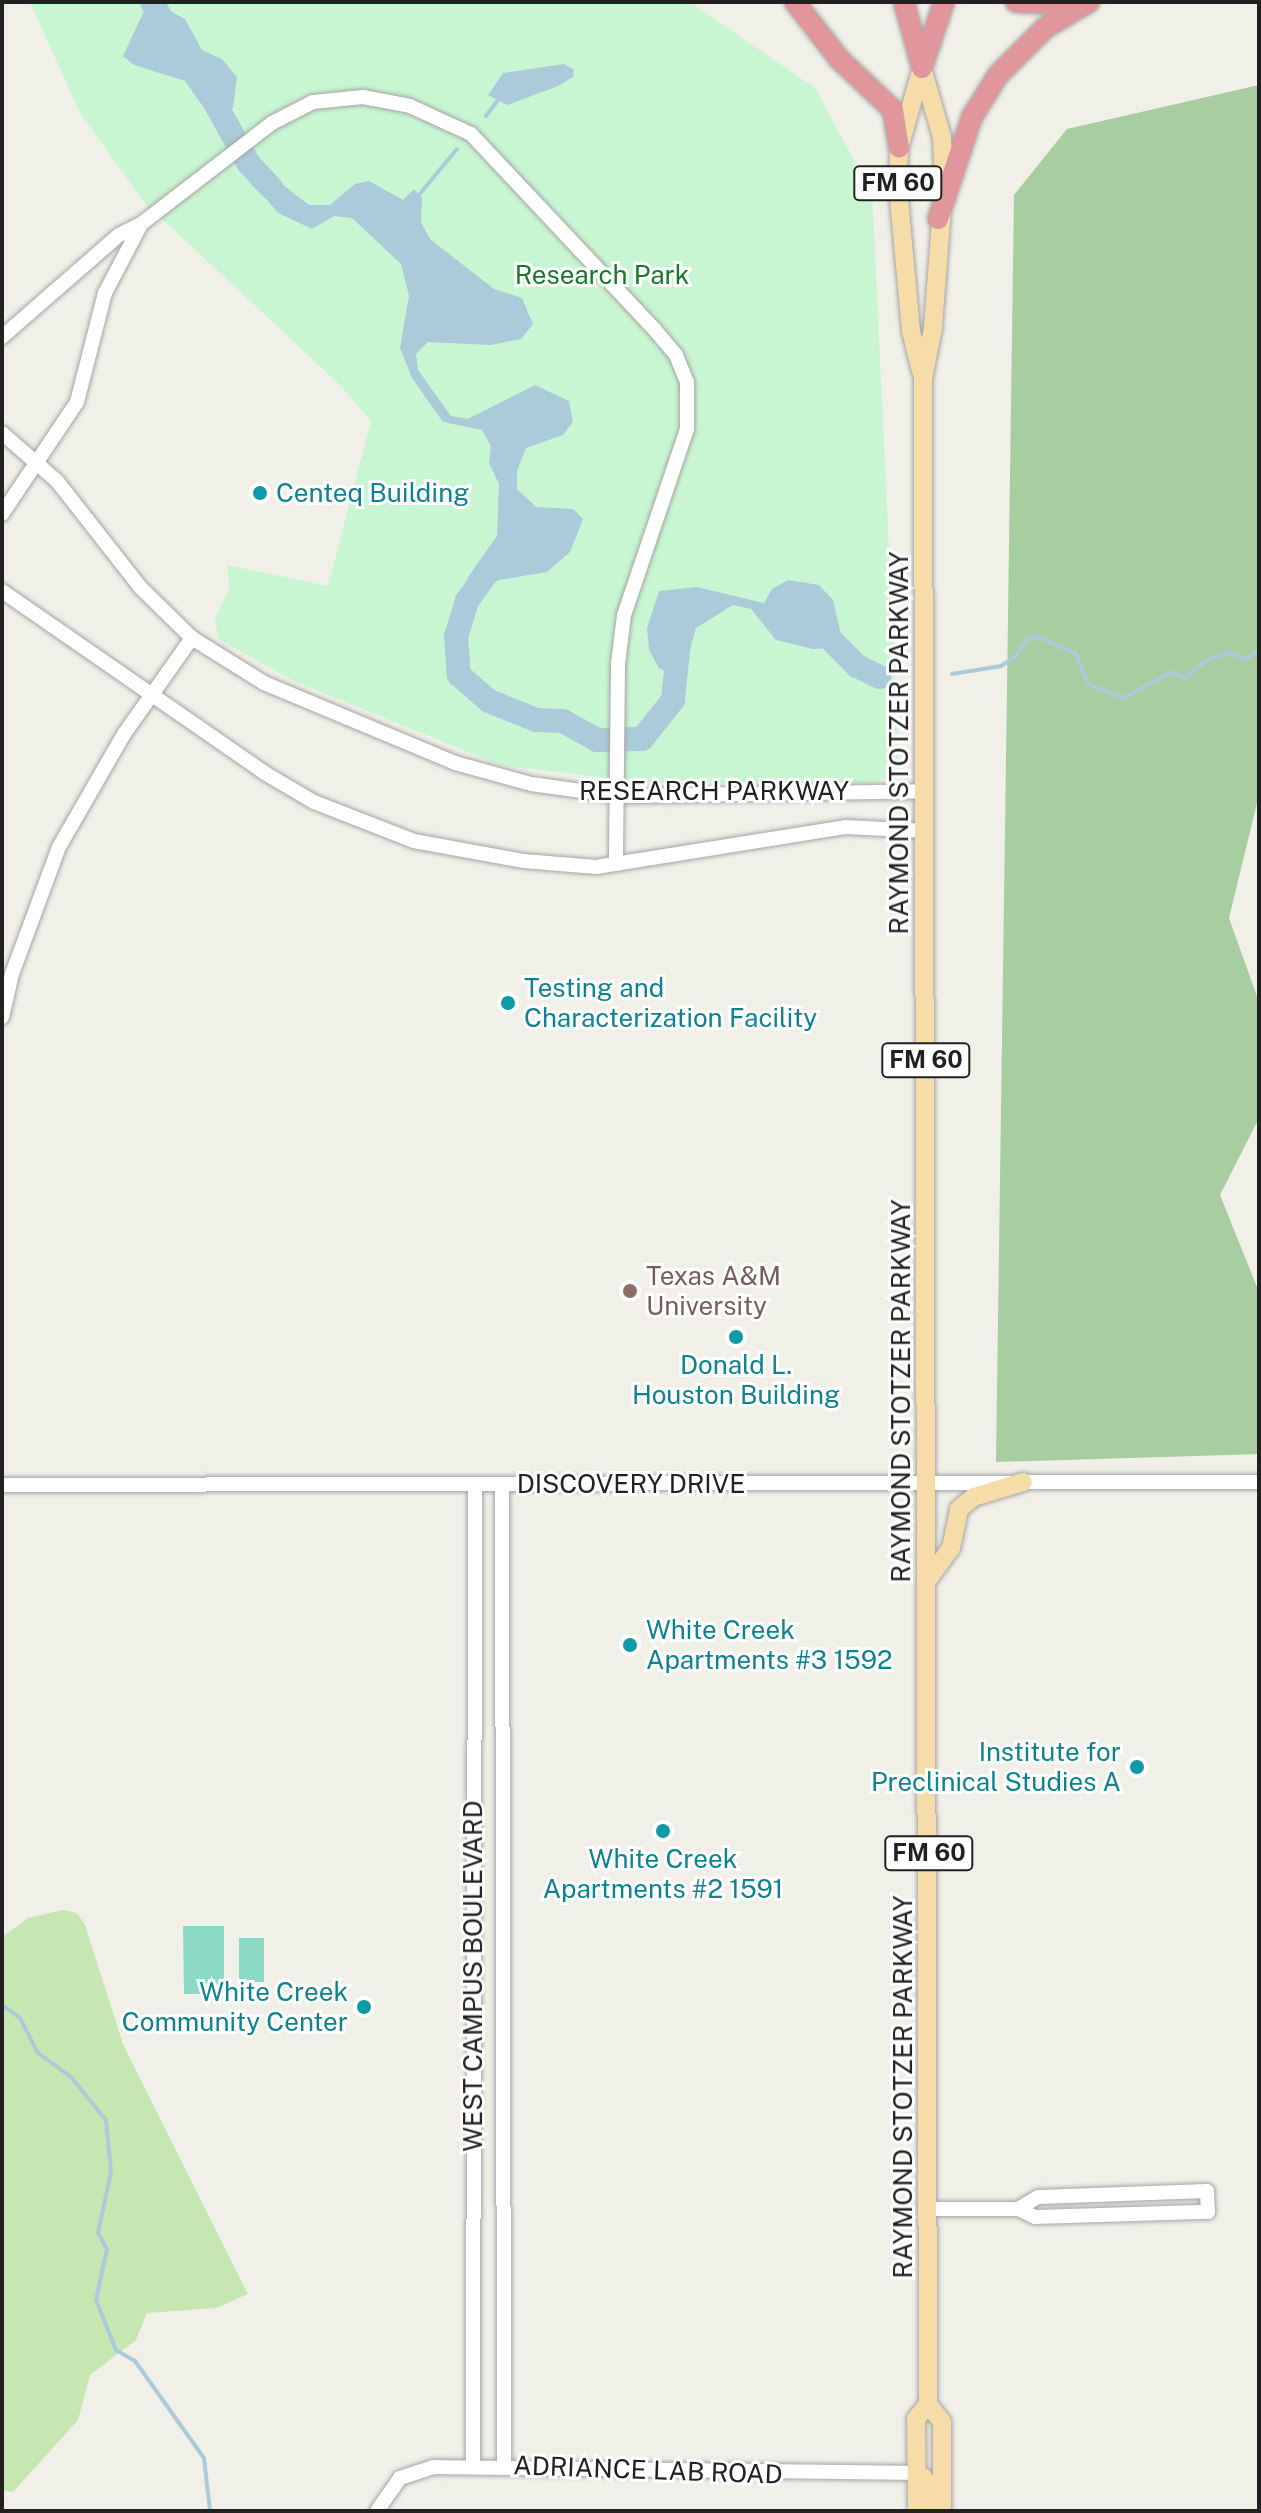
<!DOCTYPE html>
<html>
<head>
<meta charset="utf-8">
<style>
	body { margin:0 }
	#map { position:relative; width:1261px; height:2513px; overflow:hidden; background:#f0efe8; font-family:"Public Sans",sans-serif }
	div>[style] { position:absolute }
	.grass>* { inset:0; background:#c6e6b2 }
	.forest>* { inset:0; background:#a8cda0 }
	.park>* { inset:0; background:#c9f6d2 }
	.pitch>* { inset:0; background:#8cd9c4 }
	.water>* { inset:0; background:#accbda }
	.stream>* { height:4px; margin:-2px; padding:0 2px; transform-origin:2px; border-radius:2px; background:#accbda }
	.river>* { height:24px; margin:-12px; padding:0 12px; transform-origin:12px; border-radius:12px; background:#accbda }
	.roads { filter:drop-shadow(0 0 2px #a5a5a5) drop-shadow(0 0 2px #a5a5a5) }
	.minor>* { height:14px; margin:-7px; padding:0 7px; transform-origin:7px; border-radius:7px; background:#fff }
	.major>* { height:18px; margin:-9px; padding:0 9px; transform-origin:9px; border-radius:9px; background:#f5dca8 }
	.highway>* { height:20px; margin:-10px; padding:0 10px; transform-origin:10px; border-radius:10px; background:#e1969c }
	.dots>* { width:22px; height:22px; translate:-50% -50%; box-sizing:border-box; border:4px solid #fff; border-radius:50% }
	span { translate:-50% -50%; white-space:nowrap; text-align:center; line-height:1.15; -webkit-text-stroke:6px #fff; paint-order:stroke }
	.shield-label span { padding:2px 6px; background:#fff; border:2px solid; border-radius:6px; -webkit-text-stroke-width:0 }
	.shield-label { font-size:24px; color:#212121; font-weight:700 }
	.park-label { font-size:26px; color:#147928 }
	.culture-label { font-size:26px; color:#0d838f }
	.left { translate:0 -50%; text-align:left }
	.right { translate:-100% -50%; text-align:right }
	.street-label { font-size:26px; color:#212121 }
	.education-label { font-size:26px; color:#785e54 }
	.frame { position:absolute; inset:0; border:4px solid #212121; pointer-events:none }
</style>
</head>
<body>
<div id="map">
	<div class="grass">
		<i style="clip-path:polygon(63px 1910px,77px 1913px,85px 1925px,123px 2044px,248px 2294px,216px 2308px,147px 2313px,136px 2340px,90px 2375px,78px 2420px,13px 2492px,2px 2490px,2px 1937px,28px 1918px)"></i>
	</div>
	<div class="forest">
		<i style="clip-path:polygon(1259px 85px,1259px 795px,1229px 918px,1259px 1002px,1259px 1118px,1220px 1195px,1259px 1292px,1259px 1454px,996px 1462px,1014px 195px,1067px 129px)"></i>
	</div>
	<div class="park">
		<i style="clip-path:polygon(30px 2px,690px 2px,815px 88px,872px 193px,899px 760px,888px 778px,869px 783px,648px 783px,500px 765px,294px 681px,218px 639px,215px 619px,229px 588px,227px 565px,328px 586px,371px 421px,340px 385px,144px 202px,80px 113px)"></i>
	</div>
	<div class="pitch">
		<i style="clip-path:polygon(183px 1926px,224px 1926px,224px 1994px,184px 1994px)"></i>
		<i style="clip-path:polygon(239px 1938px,264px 1938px,264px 1982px,239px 1982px)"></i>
	</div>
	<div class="water">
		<i style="clip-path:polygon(159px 5px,185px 19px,202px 50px,222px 59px,237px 77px,233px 108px,218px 118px,207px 112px,185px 81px,134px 65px,123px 56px,144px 11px)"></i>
		<i style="clip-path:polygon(564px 64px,574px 70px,573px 77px,558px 86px,507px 105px,488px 95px,503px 73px)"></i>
		<i style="clip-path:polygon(253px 162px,309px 205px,330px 205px,355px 184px,369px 181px,403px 200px,414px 189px,422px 198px,421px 222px,430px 239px,494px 289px,522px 298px,533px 324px,521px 339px,491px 345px,428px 342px,416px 354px,418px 370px,451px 416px,468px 419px,535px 385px,569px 401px,573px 422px,563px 435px,526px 448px,517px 471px,517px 489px,536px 507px,573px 509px,583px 519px,570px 552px,547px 572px,499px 580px,467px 601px,468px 577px,497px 536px,499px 484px,489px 463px,491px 446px,482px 430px,443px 422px,412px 378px,400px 348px,409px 296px,401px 264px,352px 218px,334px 216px,312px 229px,278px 213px,242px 170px)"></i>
		<i style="clip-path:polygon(788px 580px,819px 585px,833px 600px,841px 635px,859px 657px,857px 666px,829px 648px,813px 649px,776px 640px,751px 609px,733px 605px,696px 628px,684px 671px,673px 675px,659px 668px,649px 650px,647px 628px,659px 591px,697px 587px,764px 603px,772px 589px)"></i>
	</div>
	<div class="stream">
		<i style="left:486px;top:116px;width:20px;rotate:-53deg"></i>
		<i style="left:418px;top:196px;width:61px;rotate:-50.3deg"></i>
		<i style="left:952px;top:674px;width:50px;rotate:-9.3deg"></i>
		<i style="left:1001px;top:666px;width:17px;rotate:-33deg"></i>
		<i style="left:1015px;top:657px;width:22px;rotate:-56deg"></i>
		<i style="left:1027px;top:639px;width:11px;rotate:-10deg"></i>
		<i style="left:1038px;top:637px;width:42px;rotate:24.1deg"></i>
		<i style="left:1076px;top:654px;width:32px;rotate:68deg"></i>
		<i style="left:1088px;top:684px;width:38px;rotate:22deg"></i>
		<i style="left:1123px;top:698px;width:55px;rotate:-28deg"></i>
		<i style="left:1172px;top:672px;width:14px;rotate:25deg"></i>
		<i style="left:1185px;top:678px;width:26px;rotate:-40deg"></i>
		<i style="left:1205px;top:661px;width:24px;rotate:-19deg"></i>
		<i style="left:1228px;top:653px;width:20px;rotate:18deg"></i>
		<i style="left:1247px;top:659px;width:15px;rotate:-37deg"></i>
		<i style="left:2px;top:2005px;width:22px;rotate:36deg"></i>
		<i style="left:20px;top:2018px;width:39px;rotate:63deg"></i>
		<i style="left:38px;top:2053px;width:41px;rotate:36deg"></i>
		<i style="left:71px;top:2077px;width:55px;rotate:50.9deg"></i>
		<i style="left:106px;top:2120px;width:52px;rotate:84.5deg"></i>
		<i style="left:111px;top:2172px;width:62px;rotate:102deg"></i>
		<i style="left:98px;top:2233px;width:18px;rotate:61deg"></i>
		<i style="left:107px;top:2249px;width:52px;rotate:102.2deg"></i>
		<i style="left:96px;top:2300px;width:54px;rotate:68.2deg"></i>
		<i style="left:116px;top:2350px;width:22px;rotate:30deg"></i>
		<i style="left:135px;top:2361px;width:119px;rotate:54.6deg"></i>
		<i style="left:204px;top:2458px;width:53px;rotate:83.5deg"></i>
	</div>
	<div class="river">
		<i style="left:152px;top:2px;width:38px;rotate:60deg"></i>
		<i style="left:207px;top:89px;width:86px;rotate:60.8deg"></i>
		<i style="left:249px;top:164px;width:33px;rotate:47deg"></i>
		<i style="left:485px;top:576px;width:31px;rotate:126deg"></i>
		<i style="left:467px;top:601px;width:37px;rotate:107deg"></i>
		<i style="left:456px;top:636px;width:39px;rotate:86deg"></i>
		<i style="left:459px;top:675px;width:40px;rotate:41deg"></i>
		<i style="left:489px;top:701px;width:51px;rotate:22deg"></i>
		<i style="left:536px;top:720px;width:27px;rotate:2deg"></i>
		<i style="left:563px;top:721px;width:39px;rotate:29deg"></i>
		<i style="left:597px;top:740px;width:45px;rotate:-1.3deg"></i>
		<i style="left:642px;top:739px;width:50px;rotate:-51.5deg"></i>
		<i style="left:673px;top:700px;width:59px;rotate:-84.2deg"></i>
		<i style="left:834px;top:643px;width:33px;rotate:45deg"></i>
		<i style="left:857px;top:666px;width:25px;rotate:26deg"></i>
	</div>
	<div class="roads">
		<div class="minor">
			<i style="left:2px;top:337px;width:155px;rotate:-41.1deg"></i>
			<i style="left:119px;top:235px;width:25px;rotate:-27deg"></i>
			<i style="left:141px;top:224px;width:165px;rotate:-37.6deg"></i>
			<i style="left:272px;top:123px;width:46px;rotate:-27.1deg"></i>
			<i style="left:313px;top:102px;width:50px;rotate:-5.7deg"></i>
			<i style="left:363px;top:97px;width:48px;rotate:10.8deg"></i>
			<i style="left:410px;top:106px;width:67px;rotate:24.7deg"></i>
			<i style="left:471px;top:134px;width:269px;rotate:46.8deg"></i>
			<i style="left:655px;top:330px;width:33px;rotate:50deg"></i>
			<i style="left:676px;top:355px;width:29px;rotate:68deg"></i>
			<i style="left:687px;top:382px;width:47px;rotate:90deg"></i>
			<i style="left:687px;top:429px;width:196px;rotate:108.7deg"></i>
			<i style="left:624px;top:615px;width:49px;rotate:97deg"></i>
			<i style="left:618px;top:664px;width:200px;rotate:90.6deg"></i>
			<i style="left:2px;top:433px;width:73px;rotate:41.1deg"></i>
			<i style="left:57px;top:481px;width:136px;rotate:51.9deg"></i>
			<i style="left:141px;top:588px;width:71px;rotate:44.4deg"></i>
			<i style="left:192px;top:638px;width:85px;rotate:32deg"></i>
			<i style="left:264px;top:683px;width:207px;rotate:22.7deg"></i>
			<i style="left:455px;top:763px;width:79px;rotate:15.4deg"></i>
			<i style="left:531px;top:784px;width:88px;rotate:7.9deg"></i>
			<i style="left:618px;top:796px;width:308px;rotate:-0.9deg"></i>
			<i style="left:2px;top:514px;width:135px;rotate:-56.2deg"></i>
			<i style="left:77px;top:402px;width:113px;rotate:-75.6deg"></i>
			<i style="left:105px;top:293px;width:76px;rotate:-62.4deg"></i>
			<i style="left:2px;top:591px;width:318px;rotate:34.7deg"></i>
			<i style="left:263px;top:772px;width:59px;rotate:30.5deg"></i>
			<i style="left:314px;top:802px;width:107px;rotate:21.3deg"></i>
			<i style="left:414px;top:841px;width:112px;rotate:10.3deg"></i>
			<i style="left:524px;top:861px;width:72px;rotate:4.8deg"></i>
			<i style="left:596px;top:867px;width:252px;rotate:-9.1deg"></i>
			<i style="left:845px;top:827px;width:81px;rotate:2.8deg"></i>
			<i style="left:2px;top:1017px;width:44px;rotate:-76.9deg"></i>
			<i style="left:12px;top:974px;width:135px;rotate:-69.7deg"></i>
			<i style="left:59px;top:847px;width:130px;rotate:-60.1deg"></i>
			<i style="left:124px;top:734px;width:118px;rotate:-54.7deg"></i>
			<i style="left:2px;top:1485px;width:1257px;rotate:-0.14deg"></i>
			<i style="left:502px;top:1485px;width:981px;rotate:89.88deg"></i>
			<i style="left:930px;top:2209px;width:88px"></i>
			<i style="left:1018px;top:2209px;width:19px;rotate:25deg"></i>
			<i style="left:1035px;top:2217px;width:173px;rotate:-1.7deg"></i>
			<i style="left:1208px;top:2212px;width:21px;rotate:-93deg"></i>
			<i style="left:1207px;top:2191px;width:169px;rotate:178deg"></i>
			<i style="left:1038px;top:2197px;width:23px;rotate:149deg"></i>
			<i style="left:473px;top:2466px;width:981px;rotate:-89.88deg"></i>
			<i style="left:377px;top:2511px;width:40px;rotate:-55.1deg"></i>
			<i style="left:400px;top:2478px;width:35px;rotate:-18deg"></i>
			<i style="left:433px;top:2467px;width:484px;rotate:0.7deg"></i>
		</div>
		<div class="major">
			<i style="left:922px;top:68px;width:72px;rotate:73.8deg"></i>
			<i style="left:942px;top:137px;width:44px;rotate:87.4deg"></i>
			<i style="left:944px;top:181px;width:147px;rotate:94.3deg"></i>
			<i style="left:933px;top:328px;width:52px;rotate:101.1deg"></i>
			<i style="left:923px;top:379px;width:2025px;rotate:89.86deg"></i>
			<i style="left:928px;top:2404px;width:23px;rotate:52deg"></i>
			<i style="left:942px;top:2422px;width:89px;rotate:90deg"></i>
			<i style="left:921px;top:371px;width:41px;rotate:-104deg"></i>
			<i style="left:911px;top:331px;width:144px;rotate:-95.2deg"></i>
			<i style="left:898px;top:188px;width:40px;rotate:-88.6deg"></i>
			<i style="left:899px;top:148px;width:83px;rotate:-74deg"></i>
			<i style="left:927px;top:1581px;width:41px;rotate:-54deg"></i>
			<i style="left:951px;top:1548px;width:40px;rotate:-78deg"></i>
			<i style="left:959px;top:1509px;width:19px;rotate:-39deg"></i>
			<i style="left:974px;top:1497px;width:51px;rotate:-17deg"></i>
			<i style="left:923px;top:2477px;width:10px;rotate:53deg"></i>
			<i style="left:929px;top:2485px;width:26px;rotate:90deg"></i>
			<i style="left:917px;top:2511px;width:92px;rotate:-90.6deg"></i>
			<i style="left:916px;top:2419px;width:19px;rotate:-51deg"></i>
		</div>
		<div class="highway">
			<i style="left:795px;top:2px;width:72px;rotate:52.3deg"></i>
			<i style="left:839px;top:59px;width:74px;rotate:43.4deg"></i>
			<i style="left:893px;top:110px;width:38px;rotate:81deg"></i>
			<i style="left:904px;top:2px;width:68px;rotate:74.7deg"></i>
			<i style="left:1016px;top:2px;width:63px;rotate:3.6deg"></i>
			<i style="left:922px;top:68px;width:70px;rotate:-71.6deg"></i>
			<i style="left:938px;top:219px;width:108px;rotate:-71.6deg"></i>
			<i style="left:972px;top:117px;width:49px;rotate:-58.2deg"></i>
			<i style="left:998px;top:75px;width:66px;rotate:-45deg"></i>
			<i style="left:1045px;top:28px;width:51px;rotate:-30.6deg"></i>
		</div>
	</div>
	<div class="dots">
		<i style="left:260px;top:493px;background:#0f9aa8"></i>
		<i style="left:508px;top:1003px;background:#0f9aa8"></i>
		<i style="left:630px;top:1291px;background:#8d6e63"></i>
		<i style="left:736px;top:1337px;background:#0f9aa8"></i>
		<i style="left:630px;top:1645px;background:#0f9aa8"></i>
		<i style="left:1137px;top:1767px;background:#0f9aa8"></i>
		<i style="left:663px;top:1831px;background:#0f9aa8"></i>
		<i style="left:364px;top:2007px;background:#0f9aa8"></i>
	</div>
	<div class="shield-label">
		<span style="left:898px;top:183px">FM 60</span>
		<span style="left:926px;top:1060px">FM 60</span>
		<span style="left:929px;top:1853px">FM 60</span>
	</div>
	<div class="park-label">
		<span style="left:602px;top:275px">Research Park</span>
	</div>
	<div class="culture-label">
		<span class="left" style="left:276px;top:493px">Centeq Building</span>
		<span class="left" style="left:524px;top:1003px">Testing and<br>Characterization Facility</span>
		<span style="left:736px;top:1380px">Donald L.<br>Houston Building</span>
		<span class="left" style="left:646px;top:1645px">White Creek<br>Apartments #3 1592</span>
		<span class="right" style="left:1121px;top:1767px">Institute for<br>Preclinical Studies A</span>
		<span style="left:663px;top:1874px">White Creek<br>Apartments #2 1591</span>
		<span class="right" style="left:348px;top:2007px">White Creek<br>Community Center</span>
	</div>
	<div class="street-label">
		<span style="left:899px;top:743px;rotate:-90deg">RAYMOND STOTZER PARKWAY</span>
		<span style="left:714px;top:791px">RESEARCH PARKWAY</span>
		<span style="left:901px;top:1391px;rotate:-90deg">RAYMOND STOTZER PARKWAY</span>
		<span style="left:631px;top:1484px">DISCOVERY DRIVE</span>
		<span style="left:473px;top:1976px;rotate:-90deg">WEST CAMPUS BOULEVARD</span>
		<span style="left:903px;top:2087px;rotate:-90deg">RAYMOND STOTZER PARKWAY</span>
		<span style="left:648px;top:2470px;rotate:2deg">ADRIANCE LAB ROAD</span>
	</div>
	<div class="education-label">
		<span class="left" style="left:646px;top:1291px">Texas A&amp;M<br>University</span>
	</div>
	<div class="frame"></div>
</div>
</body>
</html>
